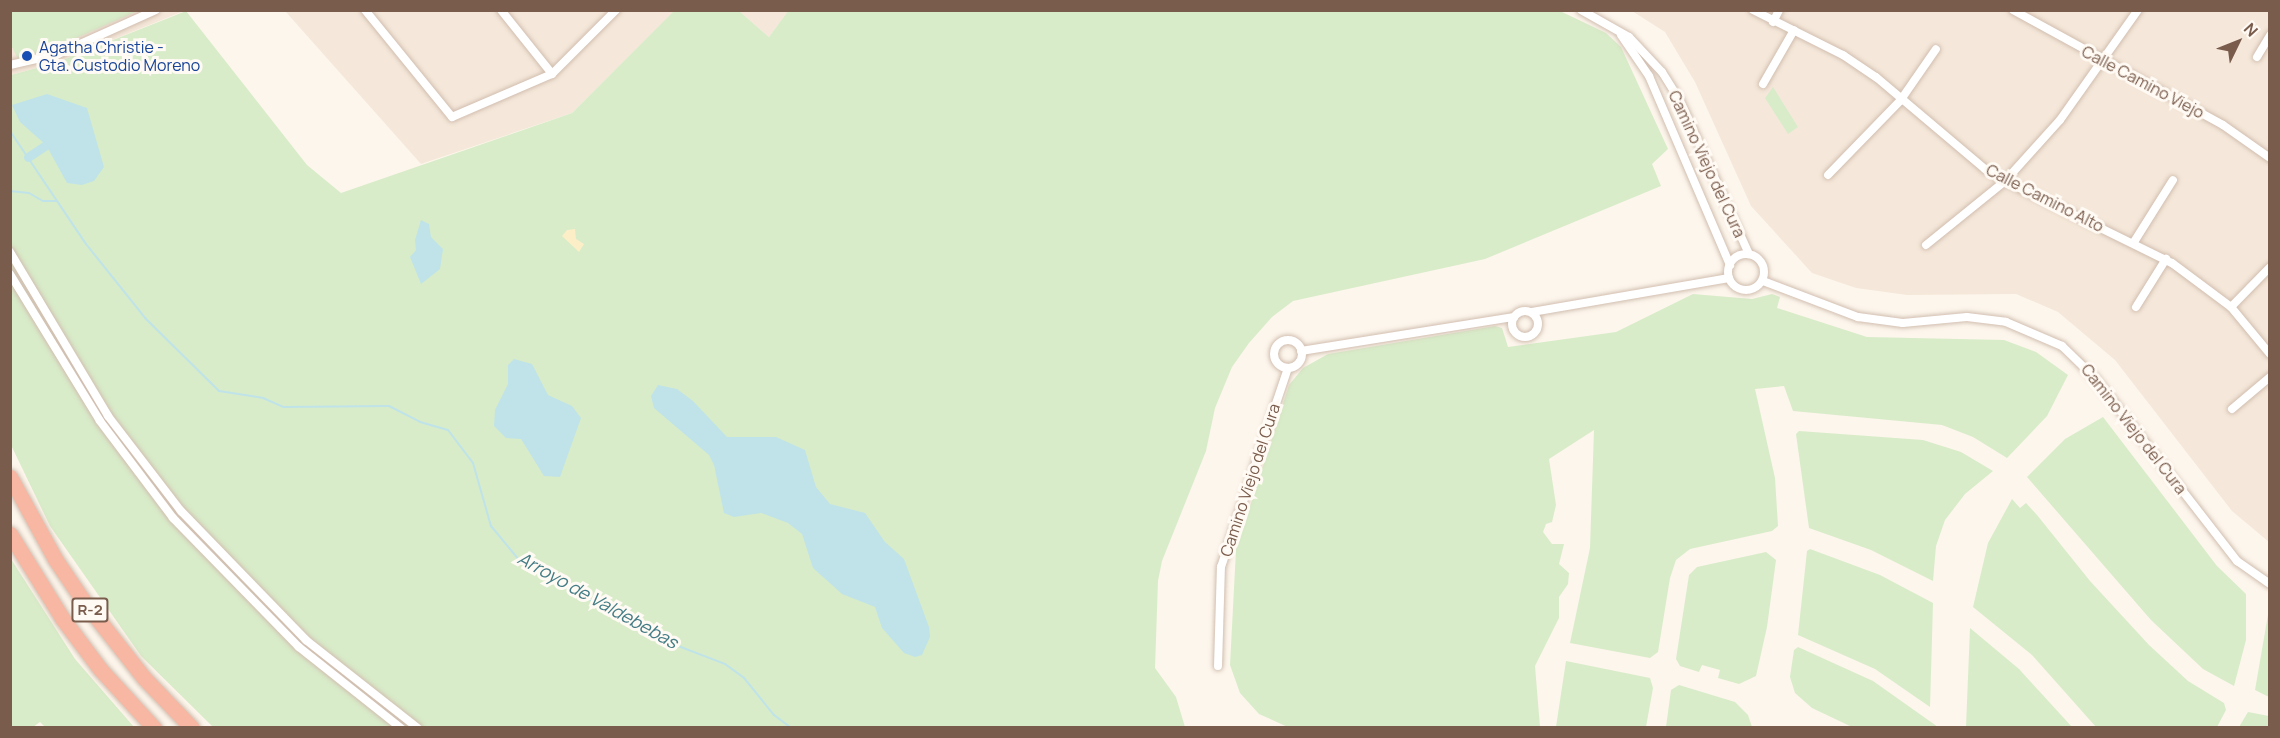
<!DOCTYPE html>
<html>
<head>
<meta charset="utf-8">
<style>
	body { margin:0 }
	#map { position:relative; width:2280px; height:738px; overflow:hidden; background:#fdf6ec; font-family:Manrope,sans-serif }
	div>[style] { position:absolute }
	.residential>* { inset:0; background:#f5e8da }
	.green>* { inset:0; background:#d8ecc9 }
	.sand>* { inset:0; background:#fcefc7 }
	.water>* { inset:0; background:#bfe3e8 }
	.stream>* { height:2px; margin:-1px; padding:0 1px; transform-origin:1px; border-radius:1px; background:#bfe3e8 }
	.canal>* { height:9px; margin:-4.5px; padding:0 4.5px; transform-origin:4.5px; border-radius:4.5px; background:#bfe3e8 }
	.roads { filter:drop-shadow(0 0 2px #d1beb0) drop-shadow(0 0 2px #d1beb0) }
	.minor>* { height:8px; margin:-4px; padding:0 4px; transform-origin:4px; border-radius:4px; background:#fff }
	.minor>.ring { margin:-4px; padding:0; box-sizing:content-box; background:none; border:8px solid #fff; border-radius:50% }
	.motorway>* { height:15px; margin:-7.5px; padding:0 7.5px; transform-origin:7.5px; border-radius:7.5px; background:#f7b7a3 }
	.dots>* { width:16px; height:16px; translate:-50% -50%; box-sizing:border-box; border:3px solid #fffaf3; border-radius:50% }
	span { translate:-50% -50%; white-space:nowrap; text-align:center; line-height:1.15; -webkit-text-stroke:6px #fffaf3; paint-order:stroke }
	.shield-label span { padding:2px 4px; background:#fffaf3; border:2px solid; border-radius:4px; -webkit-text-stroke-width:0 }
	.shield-label { font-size:15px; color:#7a5c4d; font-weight:700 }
	.transit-label { font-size:16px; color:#164399 }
	.left { translate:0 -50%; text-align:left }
	.street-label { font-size:16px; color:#7a5c4d }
	.water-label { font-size:18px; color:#437c86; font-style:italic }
	.frame { position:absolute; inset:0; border:12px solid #7a5c4d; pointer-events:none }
	.north { position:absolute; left:2208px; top:12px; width:60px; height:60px; -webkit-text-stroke:4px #fffaf3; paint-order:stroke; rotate:47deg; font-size:16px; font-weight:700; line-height:24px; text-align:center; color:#7a5c4d }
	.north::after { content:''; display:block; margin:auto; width:21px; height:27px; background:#7a5c4d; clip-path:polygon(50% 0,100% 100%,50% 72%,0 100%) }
</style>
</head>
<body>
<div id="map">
	<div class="residential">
		<i style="clip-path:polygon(11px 11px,184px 11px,55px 63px,11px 75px)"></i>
		<i style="clip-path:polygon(285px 11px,675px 11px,572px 113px,421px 164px)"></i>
		<i style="clip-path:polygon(739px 11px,789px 11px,769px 37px)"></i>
		<i style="clip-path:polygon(1632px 11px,2269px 11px,2269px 542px,2232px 511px,2115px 360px,2058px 312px,2016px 294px,1907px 295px,1856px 288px,1812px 273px,1751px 206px,1695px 82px,1665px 32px)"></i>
	</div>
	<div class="green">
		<i style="clip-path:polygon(675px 10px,739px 11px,769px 37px,789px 10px,1560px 11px,1606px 33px,1621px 47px,1668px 149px,1652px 164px,1661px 186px,1485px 259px,1293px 301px,1272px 317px,1249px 343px,1232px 367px,1215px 408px,1206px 451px,1162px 561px,1158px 581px,1155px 668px,1176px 697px,1185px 727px,213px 727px,141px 656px,50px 526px,11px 445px,11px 75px,55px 63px,186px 11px,307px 165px,341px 193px,572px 113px)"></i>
		<i style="clip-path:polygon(10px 11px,11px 10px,138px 11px,42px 53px,18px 59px,11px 45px)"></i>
		<i style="clip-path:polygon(1773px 87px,1798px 127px,1788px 134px,1765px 98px)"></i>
		<i style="clip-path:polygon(1693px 294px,1752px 299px,1772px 294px,1780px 297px,1777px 308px,1867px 337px,2004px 340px,2036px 352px,2068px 375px,2047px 416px,2007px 458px,1973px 437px,1942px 425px,1793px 411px,1784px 386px,1755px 389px,1775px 478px,1778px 526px,1772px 531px,1690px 549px,1676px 560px,1670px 578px,1658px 652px,1650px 658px,1570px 643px,1590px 548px,1594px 430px,1549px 459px,1556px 505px,1552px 522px,1546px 524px,1543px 532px,1552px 544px,1564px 544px,1559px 564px,1569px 573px,1568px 584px,1559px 597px,1559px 618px,1535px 666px,1540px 727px,1290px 728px,1259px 714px,1240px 693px,1230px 665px,1236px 550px,1289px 385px,1303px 368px,1328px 354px,1495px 326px,1502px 328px,1508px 347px,1616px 332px)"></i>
		<i style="clip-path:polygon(2103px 417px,2217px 566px,2246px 594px,2246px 640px,2234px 686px,2203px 669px,2151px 620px,2027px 477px,2065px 439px)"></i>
		<i style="clip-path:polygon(1799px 431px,1923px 440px,1961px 452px,1993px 471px,1965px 494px,1945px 520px,1936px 546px,1933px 581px,1871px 550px,1809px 528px,1796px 434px)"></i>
		<i style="clip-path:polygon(2012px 499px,2020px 508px,2026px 503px,2037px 515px,2090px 581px,2149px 645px,2188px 681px,2224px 703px,2226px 710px,2217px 727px,2096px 727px,2032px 655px,1973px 607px,1988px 543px)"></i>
		<i style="clip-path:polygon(1810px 549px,1880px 575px,1933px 603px,1930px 707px,1875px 669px,1798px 635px,1807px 551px)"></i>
		<i style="clip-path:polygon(1766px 552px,1776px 560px,1767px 627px,1756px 676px,1739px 684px,1718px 678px,1720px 670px,1702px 665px,1699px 672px,1680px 666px,1676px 659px,1689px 575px,1697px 567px)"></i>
		<i style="clip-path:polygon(11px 559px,75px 659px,134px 727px,45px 727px,40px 722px,33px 727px,11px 727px)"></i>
		<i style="clip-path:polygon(2269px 609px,2269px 697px,2255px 690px)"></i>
		<i style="clip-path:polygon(1970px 628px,2019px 669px,2072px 727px,1966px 727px)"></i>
		<i style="clip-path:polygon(1798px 647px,1873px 681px,1938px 727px,1852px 727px,1812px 708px,1795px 693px,1790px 677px,1794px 650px)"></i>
		<i style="clip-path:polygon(1566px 661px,1650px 678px,1653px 688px,1646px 727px,1556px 727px)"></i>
		<i style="clip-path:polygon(1679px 685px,1735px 702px,1748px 715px,1752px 727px,1666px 727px,1671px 690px)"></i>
		<i style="clip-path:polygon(2248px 712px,2269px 716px,2269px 727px,2239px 727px)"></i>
	</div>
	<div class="sand">
		<i style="clip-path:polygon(575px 229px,576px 239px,584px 244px,579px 252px,562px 236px,567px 230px)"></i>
	</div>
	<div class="water">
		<i style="clip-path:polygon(47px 94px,87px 108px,104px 167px,94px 181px,82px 185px,67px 183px,46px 145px,20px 122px,12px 105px)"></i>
		<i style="clip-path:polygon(421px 220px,429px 224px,431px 237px,443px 249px,440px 269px,421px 284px,410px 257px,416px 250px,415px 240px)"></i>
		<i style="clip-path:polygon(514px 359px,532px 364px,548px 395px,572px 406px,581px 418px,560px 477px,544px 476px,521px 439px,506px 438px,494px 426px,495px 410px,508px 384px,508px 365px)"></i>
		<i style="clip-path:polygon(658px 385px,677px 389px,693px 401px,727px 437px,776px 437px,805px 450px,816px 487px,830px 504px,865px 513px,885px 542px,904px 559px,929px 627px,930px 637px,922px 655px,915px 657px,904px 653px,882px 628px,875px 607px,842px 594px,813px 568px,802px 534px,788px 523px,761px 513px,734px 517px,724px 513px,714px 465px,709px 455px,654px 408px,651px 396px)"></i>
	</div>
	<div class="stream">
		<i style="left:10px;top:131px;width:136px;rotate:56.1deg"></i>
		<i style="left:86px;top:244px;width:95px;rotate:51.4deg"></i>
		<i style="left:145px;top:318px;width:104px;rotate:44.6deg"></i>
		<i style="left:219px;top:391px;width:45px;rotate:9deg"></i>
		<i style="left:263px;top:398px;width:22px;rotate:24deg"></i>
		<i style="left:283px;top:407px;width:106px;rotate:-0.5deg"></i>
		<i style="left:389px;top:406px;width:35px;rotate:27deg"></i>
		<i style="left:420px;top:422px;width:29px;rotate:16deg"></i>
		<i style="left:448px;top:430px;width:41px;rotate:52.9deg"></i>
		<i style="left:473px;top:463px;width:66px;rotate:74.1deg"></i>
		<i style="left:491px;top:526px;width:44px;rotate:50.5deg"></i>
		<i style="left:519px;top:560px;width:162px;rotate:29.3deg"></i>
		<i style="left:660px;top:639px;width:70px;rotate:21deg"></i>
		<i style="left:725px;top:664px;width:24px;rotate:36deg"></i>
		<i style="left:744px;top:678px;width:48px;rotate:51deg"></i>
		<i style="left:774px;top:715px;width:21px;rotate:37deg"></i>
		<i style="left:10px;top:191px;width:19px;rotate:6deg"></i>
		<i style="left:29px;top:193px;width:16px;rotate:30deg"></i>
		<i style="left:43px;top:201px;width:13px"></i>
	</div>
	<div class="canal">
		<i style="left:28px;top:157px;width:22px;rotate:-34deg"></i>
	</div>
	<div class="roads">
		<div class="minor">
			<i style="left:365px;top:10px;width:138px;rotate:50.9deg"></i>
			<i style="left:452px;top:117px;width:109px;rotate:-23.3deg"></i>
			<i style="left:552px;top:74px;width:91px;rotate:-45deg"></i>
			<i style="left:501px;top:10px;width:82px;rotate:51.4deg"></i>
			<i style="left:1581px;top:10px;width:55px;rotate:29.4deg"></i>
			<i style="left:1629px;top:37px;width:48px;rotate:46.7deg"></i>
			<i style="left:1662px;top:72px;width:32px;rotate:58deg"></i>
			<i style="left:1679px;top:99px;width:170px;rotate:65.7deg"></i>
			<i style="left:1753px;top:10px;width:101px;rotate:26.6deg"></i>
			<i style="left:1843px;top:55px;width:40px;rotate:34deg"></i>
			<i style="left:1876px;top:77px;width:143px;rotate:40.2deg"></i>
			<i style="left:1985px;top:169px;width:23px;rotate:31deg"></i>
			<i style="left:2005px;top:181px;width:186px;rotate:26.2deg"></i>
			<i style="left:2172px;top:263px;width:74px;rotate:36.7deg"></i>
			<i style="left:2231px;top:307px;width:61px;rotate:50.3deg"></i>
			<i style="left:2013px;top:10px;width:239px;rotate:28.7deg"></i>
			<i style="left:2223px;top:125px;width:57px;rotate:35.1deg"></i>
			<i style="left:1773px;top:22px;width:13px;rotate:-63deg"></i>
			<i style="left:1621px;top:35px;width:50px;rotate:55.7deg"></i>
			<i style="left:1649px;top:76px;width:206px;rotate:66.8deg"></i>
			<i style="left:2257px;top:57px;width:26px;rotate:-59deg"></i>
			<i style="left:10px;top:65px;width:49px;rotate:-12.9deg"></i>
			<i style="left:58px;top:54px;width:107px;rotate:-24.2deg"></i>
			<i style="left:1763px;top:84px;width:62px;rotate:-60.1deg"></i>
			<i style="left:1828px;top:175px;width:103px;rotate:-45.8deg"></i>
			<i style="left:1900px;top:101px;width:63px;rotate:-55.3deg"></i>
			<i style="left:2134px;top:242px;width:73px;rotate:-57.8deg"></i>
			<i style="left:1926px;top:245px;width:102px;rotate:-39deg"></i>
			<i style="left:2005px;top:181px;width:82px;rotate:-48deg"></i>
			<i style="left:2060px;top:120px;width:135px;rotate:-54.7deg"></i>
			<i style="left:10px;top:252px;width:191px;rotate:59.1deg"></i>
			<i style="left:108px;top:416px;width:120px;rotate:52.5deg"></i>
			<i style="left:181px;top:511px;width:180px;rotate:45.9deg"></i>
			<i style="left:306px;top:640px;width:142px;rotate:38.2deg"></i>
			<i class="ring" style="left:1728px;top:254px;width:28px;height:28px"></i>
			<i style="left:10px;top:274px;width:172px;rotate:58.5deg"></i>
			<i style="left:100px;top:421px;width:121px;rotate:53deg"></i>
			<i style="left:173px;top:518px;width:180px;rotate:45.7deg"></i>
			<i style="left:299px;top:647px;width:130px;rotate:38.5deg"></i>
			<i style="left:1763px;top:281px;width:102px;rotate:20.8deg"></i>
			<i style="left:1858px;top:317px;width:45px;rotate:7.6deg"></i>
			<i style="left:1903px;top:323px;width:64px;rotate:-5.4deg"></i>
			<i style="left:1967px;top:317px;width:39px;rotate:7deg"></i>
			<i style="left:2006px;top:322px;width:61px;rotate:23.2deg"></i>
			<i style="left:2062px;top:346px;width:46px;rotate:44.1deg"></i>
			<i style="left:2095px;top:378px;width:232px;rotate:52.2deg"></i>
			<i style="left:2237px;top:561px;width:40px;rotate:34.9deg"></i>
			<i style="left:2136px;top:307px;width:57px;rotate:-58deg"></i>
			<i style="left:2231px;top:307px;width:56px;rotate:-45.7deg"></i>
			<i class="ring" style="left:1512px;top:311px;width:18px;height:18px"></i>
			<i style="left:1532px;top:312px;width:200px;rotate:-9.8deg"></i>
			<i class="ring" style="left:1274px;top:340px;width:20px;height:20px"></i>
			<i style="left:1301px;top:351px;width:216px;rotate:-9.1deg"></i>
			<i style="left:2232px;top:409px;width:50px;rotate:-40.1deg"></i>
			<i style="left:1218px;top:666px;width:99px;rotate:-88.3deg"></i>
			<i style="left:1221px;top:567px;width:210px;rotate:-71.4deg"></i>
		</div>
		<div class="motorway">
			<i style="left:10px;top:477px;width:94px;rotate:61.2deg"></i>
			<i style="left:55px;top:559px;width:48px;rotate:56deg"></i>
			<i style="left:82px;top:599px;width:100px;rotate:51.9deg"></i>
			<i style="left:144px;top:678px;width:69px;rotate:46.2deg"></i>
			<i style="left:10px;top:534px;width:99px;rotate:58.2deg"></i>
			<i style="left:62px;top:618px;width:64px;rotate:53.3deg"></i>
			<i style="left:100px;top:669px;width:80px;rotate:47.5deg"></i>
		</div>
	</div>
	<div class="dots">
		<i style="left:27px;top:56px;background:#1a4fb4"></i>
	</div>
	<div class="shield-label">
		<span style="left:90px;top:610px">R-2</span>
	</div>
	<div class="transit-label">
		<span class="left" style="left:39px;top:56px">Agatha Christie -<br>Gta. Custodio Moreno</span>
	</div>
	<div class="street-label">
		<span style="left:2143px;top:82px;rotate:28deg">Calle Camino Viejo</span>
		<span style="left:1707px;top:164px;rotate:65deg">Camino Viejo del Cura</span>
		<span style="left:2045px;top:198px;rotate:27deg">Calle Camino Alto</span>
		<span style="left:2134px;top:429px;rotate:52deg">Camino Viejo del Cura</span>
		<span style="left:1250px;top:480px;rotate:-72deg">Camino Viejo del Cura</span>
	</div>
	<div class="water-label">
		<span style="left:598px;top:600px;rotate:29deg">Arroyo de Valdebebas</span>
	</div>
	<div class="frame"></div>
	<div class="north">N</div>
</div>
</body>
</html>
